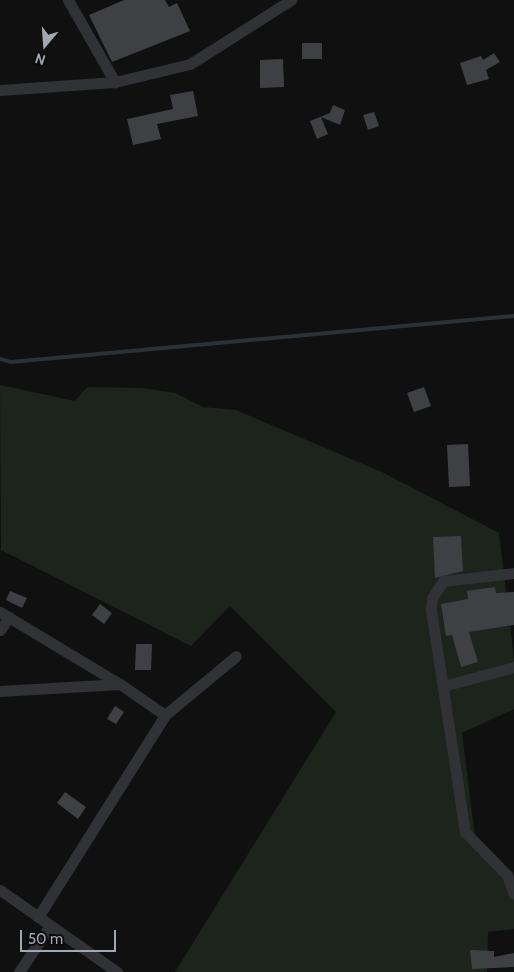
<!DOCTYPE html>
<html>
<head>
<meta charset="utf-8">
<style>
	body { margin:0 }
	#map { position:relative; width:514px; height:972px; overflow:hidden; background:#101011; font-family:Cabin,sans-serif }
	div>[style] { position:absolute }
	.green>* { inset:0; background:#1c241c }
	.stream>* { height:4px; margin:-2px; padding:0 2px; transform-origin:2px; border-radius:2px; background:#283237 }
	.building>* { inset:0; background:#3e4044 }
	.street>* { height:11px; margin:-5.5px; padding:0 5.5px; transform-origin:5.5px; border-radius:5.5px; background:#303236 }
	span { translate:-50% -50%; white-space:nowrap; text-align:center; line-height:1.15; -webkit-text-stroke:4px #0b0b0c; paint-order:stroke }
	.north { position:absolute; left:20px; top:20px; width:50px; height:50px; -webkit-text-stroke:4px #0b0b0c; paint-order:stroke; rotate:198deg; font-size:14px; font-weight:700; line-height:20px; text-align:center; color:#a0a8b3 }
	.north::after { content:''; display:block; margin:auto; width:18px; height:22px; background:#a0a8b3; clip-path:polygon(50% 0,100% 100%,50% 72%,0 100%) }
	.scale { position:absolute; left:20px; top:930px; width:96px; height:22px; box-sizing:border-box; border:2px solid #a0a8b3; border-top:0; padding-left:6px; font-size:15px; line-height:18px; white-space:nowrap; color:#a0a8b3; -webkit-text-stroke:4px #0b0b0c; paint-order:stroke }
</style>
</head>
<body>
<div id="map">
	<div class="green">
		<i style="clip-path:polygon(0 385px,75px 401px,87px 387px,142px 388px,175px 393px,203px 407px,236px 410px,382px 472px,499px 533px,514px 658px,514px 709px,462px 733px,477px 853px,514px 878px,514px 929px,488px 932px,487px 972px,175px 972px,336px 712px,230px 606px,191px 646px,1px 550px)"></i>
	</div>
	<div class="stream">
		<i style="left:0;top:359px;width:11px;rotate:15deg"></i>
		<i style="left:11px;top:362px;width:505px;rotate:-5.23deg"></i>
	</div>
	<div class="building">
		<i style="clip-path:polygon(124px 0,165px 0,169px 7px,177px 3px,190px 31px,112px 62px,89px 15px)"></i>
		<i style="clip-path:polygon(302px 43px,322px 43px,322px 59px,302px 59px)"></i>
		<i style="clip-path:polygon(494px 53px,500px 62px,486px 70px,489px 79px,467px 85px,460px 63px,481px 56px,483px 60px)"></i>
		<i style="clip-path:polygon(283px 59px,284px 87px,260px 88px,260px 60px)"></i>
		<i style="clip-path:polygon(193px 91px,198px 116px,157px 124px,161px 139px,133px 145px,127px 119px,173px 109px,170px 95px)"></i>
		<i style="clip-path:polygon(333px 105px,345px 110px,340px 125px,321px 117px,328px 134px,317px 139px,310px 121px,330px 113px)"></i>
		<i style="clip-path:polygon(374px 112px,379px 126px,368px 130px,363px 115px)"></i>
		<i style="clip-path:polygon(424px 387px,431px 406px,414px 412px,407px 393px)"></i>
		<i style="clip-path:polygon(468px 444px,470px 486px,449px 487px,447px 445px)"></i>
		<i style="clip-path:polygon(461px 536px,463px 571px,435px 578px,433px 537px)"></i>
		<i style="clip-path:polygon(495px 587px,496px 593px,514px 592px,514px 625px,469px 632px,478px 662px,461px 667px,452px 635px,446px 636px,441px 604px,468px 599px,467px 591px)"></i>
		<i style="clip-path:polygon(10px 591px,27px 598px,22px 608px,6px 600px)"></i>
		<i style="clip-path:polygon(100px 604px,112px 613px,104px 624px,92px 615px)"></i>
		<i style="clip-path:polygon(136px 644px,152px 644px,151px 670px,135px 670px)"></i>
		<i style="clip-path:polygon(115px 706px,124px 712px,116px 724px,107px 719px)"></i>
		<i style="clip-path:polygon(65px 792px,86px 807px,78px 819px,57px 803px)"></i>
		<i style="clip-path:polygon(470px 950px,494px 951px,494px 957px,514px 953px,514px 967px,472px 969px)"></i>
	</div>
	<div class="street">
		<i style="left:68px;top:0;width:95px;rotate:60.2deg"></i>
		<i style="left:0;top:90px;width:115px;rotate:-4deg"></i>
		<i style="left:115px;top:82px;width:77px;rotate:-13.5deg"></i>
		<i style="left:190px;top:64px;width:120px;rotate:-32.4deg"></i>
		<i style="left:514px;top:573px;width:71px;rotate:173.6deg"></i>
		<i style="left:443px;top:581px;width:20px;rotate:123deg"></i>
		<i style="left:432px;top:598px;width:12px;rotate:95deg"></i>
		<i style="left:431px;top:610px;width:225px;rotate:81.3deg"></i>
		<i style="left:465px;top:832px;width:60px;rotate:45.7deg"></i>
		<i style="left:507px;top:875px;width:20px;rotate:70deg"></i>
		<i style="left:0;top:612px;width:140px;rotate:31deg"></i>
		<i style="left:0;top:630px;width:16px;rotate:-55deg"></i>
		<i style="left:443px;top:686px;width:73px;rotate:-15deg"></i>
		<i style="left:0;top:691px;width:120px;rotate:-3.3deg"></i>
		<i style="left:120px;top:684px;width:55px;rotate:34.6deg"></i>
		<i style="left:165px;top:715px;width:92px;rotate:-39.7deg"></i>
		<i style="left:0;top:890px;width:143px;rotate:35deg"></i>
		<i style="left:38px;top:917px;width:239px;rotate:-57.8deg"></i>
		<i style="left:19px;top:972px;width:54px;rotate:-56.3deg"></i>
	</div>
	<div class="north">N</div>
	<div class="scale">50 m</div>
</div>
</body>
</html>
